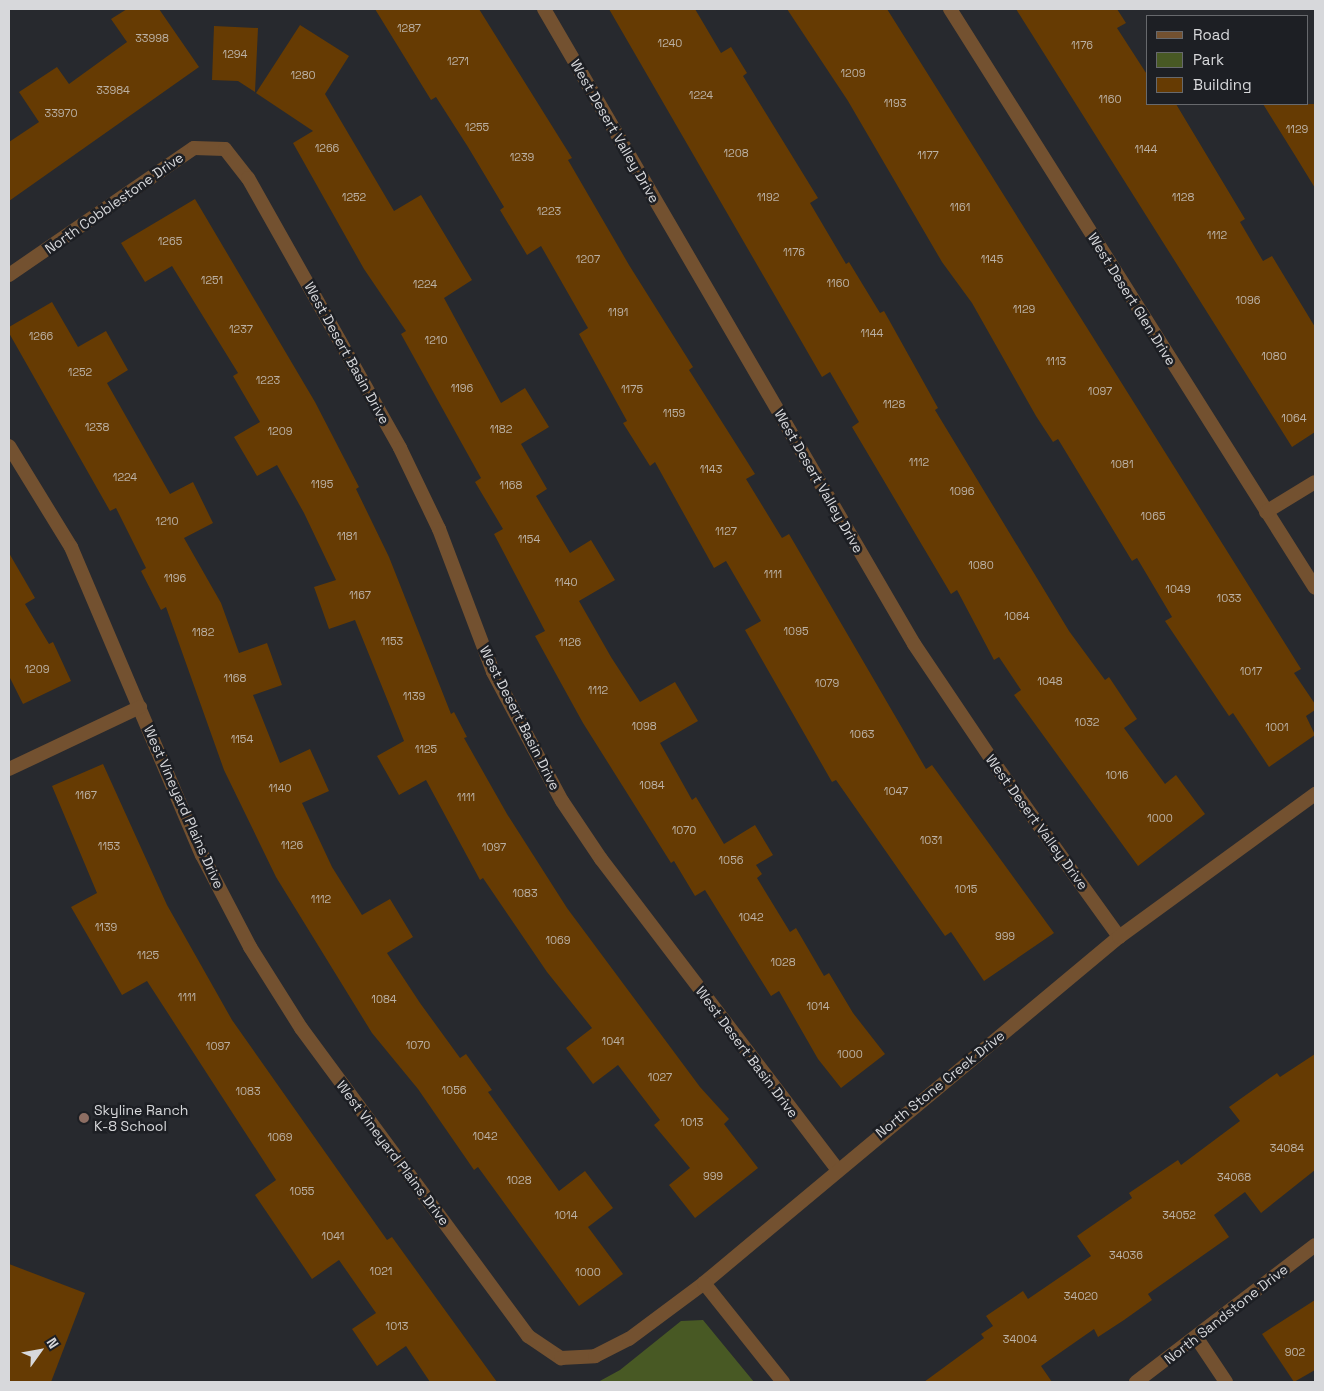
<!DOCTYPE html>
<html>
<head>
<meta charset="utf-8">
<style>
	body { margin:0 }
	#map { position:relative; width:1324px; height:1391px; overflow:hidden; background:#27292e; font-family:"Space Grotesk",sans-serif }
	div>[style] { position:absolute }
	.green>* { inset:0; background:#485924 }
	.building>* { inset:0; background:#663b03 }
	.minor>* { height:14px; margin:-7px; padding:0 7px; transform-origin:7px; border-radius:7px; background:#735130 }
	.dots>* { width:14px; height:14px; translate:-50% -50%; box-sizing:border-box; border:2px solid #1d1f24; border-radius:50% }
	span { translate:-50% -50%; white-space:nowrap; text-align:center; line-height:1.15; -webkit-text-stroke:5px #1d1f24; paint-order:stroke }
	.number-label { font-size:11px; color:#bbb1a5 }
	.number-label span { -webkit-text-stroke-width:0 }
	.street-label { font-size:14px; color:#d7d8db }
	.poi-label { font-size:14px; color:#d7d8db }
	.left { translate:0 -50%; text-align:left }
	.frame { position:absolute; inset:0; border:10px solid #d7d8db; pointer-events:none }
	.legend { position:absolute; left:1146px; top:15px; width:162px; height:90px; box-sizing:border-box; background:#1d1f24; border:1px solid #67696d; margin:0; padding:6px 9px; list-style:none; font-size:15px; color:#d7d8db }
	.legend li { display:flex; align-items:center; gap:10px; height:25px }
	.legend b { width:25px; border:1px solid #67696d }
	.north { position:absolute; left:15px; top:1326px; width:50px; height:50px; -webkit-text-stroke:4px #1d1f24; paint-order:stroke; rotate:58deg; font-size:14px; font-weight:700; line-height:20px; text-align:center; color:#d7d8db }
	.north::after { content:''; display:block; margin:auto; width:18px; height:22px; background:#d7d8db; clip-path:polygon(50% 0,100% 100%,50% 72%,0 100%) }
</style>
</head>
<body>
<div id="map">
	<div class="green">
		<i style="clip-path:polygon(703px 1320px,754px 1382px,598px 1382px,620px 1370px,681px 1321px)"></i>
	</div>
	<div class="building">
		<i style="clip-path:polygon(127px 9px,159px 9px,199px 67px,9px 201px,9px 142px,39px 122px,19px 92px,57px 67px,69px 84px,127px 42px,111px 19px)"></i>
		<i style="clip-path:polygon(375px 9px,479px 9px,572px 158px,568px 160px,629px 265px,693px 367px,689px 370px,755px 474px,746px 479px,782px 538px,789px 534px,926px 769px,932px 765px,1054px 933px,984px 981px,951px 932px,945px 936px,836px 780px,832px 782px,745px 630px,761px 621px,726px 561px,714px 568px,655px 462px,650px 466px,623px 423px,627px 421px,579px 334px,588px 328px,541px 246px,527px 255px,500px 210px,504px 207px,468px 147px,436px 97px,431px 100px)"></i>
		<i style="clip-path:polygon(609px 9px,695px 9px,721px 53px,731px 47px,747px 73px,743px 76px,818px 198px,810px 203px,846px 264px,849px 262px,880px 313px,884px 311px,938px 408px,935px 410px,1069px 631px,1105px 680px,1109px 677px,1137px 719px,1124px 728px,1165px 784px,1176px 775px,1205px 814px,1138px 866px,1014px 695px,1021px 690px,999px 657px,994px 660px,957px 590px,951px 594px,852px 427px,859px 422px,830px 372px,822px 377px)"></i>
		<i style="clip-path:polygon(787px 9px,887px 9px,1301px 669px,1294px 673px,1315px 704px,1315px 710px,1306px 716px,1315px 735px,1269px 767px,1233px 713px,1229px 716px,1165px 621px,1172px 617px,1137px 558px,1132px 561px,1058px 439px,1053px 442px,1036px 416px,972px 303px,942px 262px,848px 101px)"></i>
		<i style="clip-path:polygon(1016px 9px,1117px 9px,1126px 23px,1117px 28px,1148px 76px,1148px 104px,1176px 104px,1245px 219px,1240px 222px,1263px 261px,1272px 256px,1315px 327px,1315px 432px,1292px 447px)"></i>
		<i style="clip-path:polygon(300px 25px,349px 56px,325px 94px,394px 211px,421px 195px,472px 280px,444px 298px,501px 403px,525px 388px,549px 427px,521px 444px,547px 489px,536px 496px,570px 553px,591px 540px,615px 580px,579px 601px,611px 657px,640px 702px,675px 682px,698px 721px,660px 743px,692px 800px,696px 797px,724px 844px,755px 825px,773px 855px,756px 865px,762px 874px,757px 878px,790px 932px,796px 928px,824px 976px,829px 973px,853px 1013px,885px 1054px,841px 1088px,818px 1059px,779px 991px,771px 996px,705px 890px,695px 896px,674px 861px,671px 863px,583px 723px,535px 636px,545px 631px,494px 534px,503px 529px,475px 482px,481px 478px,401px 334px,406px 331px,364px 269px,293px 143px,313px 131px,256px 93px)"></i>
		<i style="clip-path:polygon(214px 26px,258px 28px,255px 92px,238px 81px,212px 80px)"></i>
		<i style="clip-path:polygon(1263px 104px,1315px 104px,1315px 188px,1296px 157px)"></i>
		<i style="clip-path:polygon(195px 199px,315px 402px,359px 487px,356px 489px,389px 557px,451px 714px,454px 712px,467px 737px,464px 738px,507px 814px,567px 908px,700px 1087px,729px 1119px,724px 1124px,758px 1168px,695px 1218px,669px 1185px,690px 1168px,654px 1125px,660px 1120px,618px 1065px,593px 1084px,566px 1048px,592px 1028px,547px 972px,483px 878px,480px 880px,426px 780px,399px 795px,377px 756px,404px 741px,355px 620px,329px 629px,314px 587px,336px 580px,304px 513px,277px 465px,257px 476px,234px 437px,260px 422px,233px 376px,238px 373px,172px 266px,145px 282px,121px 243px)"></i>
		<i style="clip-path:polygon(52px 302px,78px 347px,106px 331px,128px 370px,107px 383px,170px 494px,193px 482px,213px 523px,184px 538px,221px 603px,239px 653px,267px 643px,282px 685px,253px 695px,280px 763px,310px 749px,329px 791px,302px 803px,332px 867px,362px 915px,390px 899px,413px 937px,387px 953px,420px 1003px,460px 1058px,466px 1054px,492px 1090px,488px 1092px,559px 1191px,585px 1171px,613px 1208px,588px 1227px,623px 1274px,579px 1306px,478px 1167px,474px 1170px,418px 1089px,372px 1033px,276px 877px,224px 770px,166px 607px,161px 610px,141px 571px,146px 568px,116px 508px,110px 511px,9px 333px,9px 327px)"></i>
		<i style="clip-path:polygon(9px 553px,35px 598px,25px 604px,49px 644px,53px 642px,71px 681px,23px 704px,9px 676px)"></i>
		<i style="clip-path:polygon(103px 764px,167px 905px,232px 1020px,387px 1240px,392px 1237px,497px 1382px,430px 1382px,406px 1346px,377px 1366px,352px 1329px,376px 1313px,339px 1260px,312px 1279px,255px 1195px,276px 1180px,147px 981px,122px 995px,71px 907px,97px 893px,52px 786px)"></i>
		<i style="clip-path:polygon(1315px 1054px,1315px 1170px,1261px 1213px,1245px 1192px,1214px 1215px,1229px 1237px,1148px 1294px,1152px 1300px,1124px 1320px,1098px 1337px,1094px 1329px,1041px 1366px,1052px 1382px,924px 1382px,984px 1338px,981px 1334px,993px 1326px,986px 1316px,1023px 1291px,1028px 1299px,1091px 1256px,1077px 1236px,1132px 1198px,1129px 1193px,1178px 1160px,1181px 1165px,1240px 1121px,1229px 1107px,1277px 1073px,1280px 1077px)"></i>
		<i style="clip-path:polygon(9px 1264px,85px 1293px,51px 1382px,9px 1382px)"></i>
		<i style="clip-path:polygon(1315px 1300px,1315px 1370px,1294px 1382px,1262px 1334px)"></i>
	</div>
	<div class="minor">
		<i style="left:544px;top:9px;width:735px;rotate:59.77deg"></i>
		<i style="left:914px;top:644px;width:140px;rotate:56.1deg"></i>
		<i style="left:992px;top:760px;width:218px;rotate:54.3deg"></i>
		<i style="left:950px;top:9px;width:684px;rotate:57.77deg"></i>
		<i style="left:9px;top:275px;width:224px;rotate:-34.5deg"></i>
		<i style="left:194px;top:148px;width:31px;rotate:2deg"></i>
		<i style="left:225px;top:149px;width:37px;rotate:52deg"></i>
		<i style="left:248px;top:178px;width:310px;rotate:60.6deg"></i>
		<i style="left:400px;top:448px;width:90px;rotate:64.3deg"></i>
		<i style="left:439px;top:529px;width:153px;rotate:69.3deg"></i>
		<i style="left:493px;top:672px;width:146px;rotate:61.9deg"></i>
		<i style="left:562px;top:801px;width:70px;rotate:56.1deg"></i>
		<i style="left:601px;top:859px;width:390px;rotate:52.7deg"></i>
		<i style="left:9px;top:446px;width:119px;rotate:58.5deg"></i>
		<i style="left:71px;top:547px;width:335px;rotate:67deg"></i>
		<i style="left:202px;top:855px;width:104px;rotate:62.4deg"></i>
		<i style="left:250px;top:947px;width:96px;rotate:57.8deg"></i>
		<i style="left:301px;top:1028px;width:383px;rotate:53.6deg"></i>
		<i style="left:528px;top:1336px;width:40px;rotate:34deg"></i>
		<i style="left:561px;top:1358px;width:34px;rotate:-3deg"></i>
		<i style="left:595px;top:1356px;width:38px;rotate:-27deg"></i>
		<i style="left:629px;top:1339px;width:94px;rotate:-36.7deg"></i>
		<i style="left:704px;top:1283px;width:540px;rotate:-39.82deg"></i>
		<i style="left:1119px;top:937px;width:243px;rotate:-36.1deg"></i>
		<i style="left:1266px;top:512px;width:57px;rotate:-31.5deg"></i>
		<i style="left:9px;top:769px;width:145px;rotate:-25.3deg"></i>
		<i style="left:704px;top:1283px;width:127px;rotate:51.4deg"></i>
		<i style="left:1196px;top:1337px;width:54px;rotate:56.3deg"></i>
		<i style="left:1136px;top:1382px;width:225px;rotate:-37.4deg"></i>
	</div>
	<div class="dots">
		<i style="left:84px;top:1118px;background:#8d6e63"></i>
	</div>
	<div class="number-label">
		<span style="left:409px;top:28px">1287</span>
		<span style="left:152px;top:38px">33998</span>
		<span style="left:670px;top:43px">1240</span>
		<span style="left:1082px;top:45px">1176</span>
		<span style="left:235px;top:54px">1294</span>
		<span style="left:458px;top:61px">1271</span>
		<span style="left:853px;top:73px">1209</span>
		<span style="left:303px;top:75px">1280</span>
		<span style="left:113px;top:90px">33984</span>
		<span style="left:701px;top:95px">1224</span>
		<span style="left:1110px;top:99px">1160</span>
		<span style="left:895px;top:103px">1193</span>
		<span style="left:61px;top:113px">33970</span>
		<span style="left:477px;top:127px">1255</span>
		<span style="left:1297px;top:129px">1129</span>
		<span style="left:327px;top:148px">1266</span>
		<span style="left:1146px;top:149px">1144</span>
		<span style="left:736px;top:153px">1208</span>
		<span style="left:928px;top:155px">1177</span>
		<span style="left:522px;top:157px">1239</span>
		<span style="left:354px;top:197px">1252</span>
		<span style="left:768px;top:197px">1192</span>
		<span style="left:1183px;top:197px">1128</span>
		<span style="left:960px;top:207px">1161</span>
		<span style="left:549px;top:211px">1223</span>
		<span style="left:1217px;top:235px">1112</span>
		<span style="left:170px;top:241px">1265</span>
		<span style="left:794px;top:252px">1176</span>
		<span style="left:588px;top:259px">1207</span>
		<span style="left:992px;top:259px">1145</span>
		<span style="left:212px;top:280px">1251</span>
		<span style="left:838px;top:283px">1160</span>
		<span style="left:425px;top:284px">1224</span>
		<span style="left:1248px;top:300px">1096</span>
		<span style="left:1024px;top:309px">1129</span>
		<span style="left:618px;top:312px">1191</span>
		<span style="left:241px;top:329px">1237</span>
		<span style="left:872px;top:333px">1144</span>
		<span style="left:41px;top:336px">1266</span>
		<span style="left:436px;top:340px">1210</span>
		<span style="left:1274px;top:356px">1080</span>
		<span style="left:1056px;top:361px">1113</span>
		<span style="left:80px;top:372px">1252</span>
		<span style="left:268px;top:380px">1223</span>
		<span style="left:462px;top:388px">1196</span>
		<span style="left:632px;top:389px">1175</span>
		<span style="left:1100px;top:391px">1097</span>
		<span style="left:894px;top:404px">1128</span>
		<span style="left:674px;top:413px">1159</span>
		<span style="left:1294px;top:418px">1064</span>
		<span style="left:97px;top:427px">1238</span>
		<span style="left:501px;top:429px">1182</span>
		<span style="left:280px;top:431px">1209</span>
		<span style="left:919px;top:462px">1112</span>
		<span style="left:1122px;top:464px">1081</span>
		<span style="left:711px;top:469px">1143</span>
		<span style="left:125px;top:477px">1224</span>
		<span style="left:322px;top:484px">1195</span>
		<span style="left:511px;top:485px">1168</span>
		<span style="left:962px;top:491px">1096</span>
		<span style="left:1153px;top:516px">1065</span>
		<span style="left:167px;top:521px">1210</span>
		<span style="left:726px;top:531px">1127</span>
		<span style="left:347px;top:536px">1181</span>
		<span style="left:529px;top:539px">1154</span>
		<span style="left:981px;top:565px">1080</span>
		<span style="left:773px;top:574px">1111</span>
		<span style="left:175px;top:578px">1196</span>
		<span style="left:566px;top:582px">1140</span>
		<span style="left:1178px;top:589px">1049</span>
		<span style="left:360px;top:595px">1167</span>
		<span style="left:1229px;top:598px">1033</span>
		<span style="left:1017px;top:616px">1064</span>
		<span style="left:796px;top:631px">1095</span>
		<span style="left:203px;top:632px">1182</span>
		<span style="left:392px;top:641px">1153</span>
		<span style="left:570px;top:642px">1126</span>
		<span style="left:37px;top:669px">1209</span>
		<span style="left:1251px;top:671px">1017</span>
		<span style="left:235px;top:678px">1168</span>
		<span style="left:1050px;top:681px">1048</span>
		<span style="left:827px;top:683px">1079</span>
		<span style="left:598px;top:690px">1112</span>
		<span style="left:414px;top:696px">1139</span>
		<span style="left:1087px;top:722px">1032</span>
		<span style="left:644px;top:726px">1098</span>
		<span style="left:1277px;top:727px">1001</span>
		<span style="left:862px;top:734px">1063</span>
		<span style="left:242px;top:739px">1154</span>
		<span style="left:426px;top:749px">1125</span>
		<span style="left:1117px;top:775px">1016</span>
		<span style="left:652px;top:785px">1084</span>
		<span style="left:280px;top:788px">1140</span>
		<span style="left:896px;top:791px">1047</span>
		<span style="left:86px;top:795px">1167</span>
		<span style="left:466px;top:797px">1111</span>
		<span style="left:1160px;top:818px">1000</span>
		<span style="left:684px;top:830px">1070</span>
		<span style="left:931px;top:840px">1031</span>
		<span style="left:292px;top:845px">1126</span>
		<span style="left:109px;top:846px">1153</span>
		<span style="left:494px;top:847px">1097</span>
		<span style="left:731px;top:860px">1056</span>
		<span style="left:966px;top:889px">1015</span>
		<span style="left:525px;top:893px">1083</span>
		<span style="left:321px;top:899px">1112</span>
		<span style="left:751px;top:917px">1042</span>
		<span style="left:106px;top:927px">1139</span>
		<span style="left:1005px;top:936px">999</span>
		<span style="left:558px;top:940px">1069</span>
		<span style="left:148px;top:955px">1125</span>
		<span style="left:783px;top:962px">1028</span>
		<span style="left:187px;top:997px">1111</span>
		<span style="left:384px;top:999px">1084</span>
		<span style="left:818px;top:1006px">1014</span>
		<span style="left:613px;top:1041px">1041</span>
		<span style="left:418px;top:1045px">1070</span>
		<span style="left:218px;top:1046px">1097</span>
		<span style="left:850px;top:1054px">1000</span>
		<span style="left:660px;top:1077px">1027</span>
		<span style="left:454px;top:1090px">1056</span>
		<span style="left:248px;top:1091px">1083</span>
		<span style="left:692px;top:1122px">1013</span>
		<span style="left:485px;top:1136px">1042</span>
		<span style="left:280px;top:1137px">1069</span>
		<span style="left:1287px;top:1148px">34084</span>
		<span style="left:713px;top:1176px">999</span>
		<span style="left:1234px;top:1177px">34068</span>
		<span style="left:519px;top:1180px">1028</span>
		<span style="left:302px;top:1191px">1055</span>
		<span style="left:566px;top:1215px">1014</span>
		<span style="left:1179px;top:1215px">34052</span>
		<span style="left:333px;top:1236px">1041</span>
		<span style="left:1126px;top:1255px">34036</span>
		<span style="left:381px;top:1271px">1021</span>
		<span style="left:588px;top:1272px">1000</span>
		<span style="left:1081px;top:1296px">34020</span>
		<span style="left:397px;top:1326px">1013</span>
		<span style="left:1020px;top:1339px">34004</span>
		<span style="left:1295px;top:1352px">902</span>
	</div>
	<div class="street-label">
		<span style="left:615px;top:131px;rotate:60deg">West Desert Valley Drive</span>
		<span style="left:114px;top:203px;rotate:-35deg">North Cobblestone Drive</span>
		<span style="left:1132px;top:299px;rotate:58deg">West Desert Glen Drive</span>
		<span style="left:347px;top:353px;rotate:61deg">West Desert Basin Drive</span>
		<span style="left:819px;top:481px;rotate:60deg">West Desert Valley Drive</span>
		<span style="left:520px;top:718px;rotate:63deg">West Desert Basin Drive</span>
		<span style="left:184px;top:807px;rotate:66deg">West Vineyard Plains Drive</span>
		<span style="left:1037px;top:822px;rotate:54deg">West Desert Valley Drive</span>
		<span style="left:747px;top:1052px;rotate:53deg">West Desert Basin Drive</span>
		<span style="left:940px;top:1084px;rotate:-39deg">North Stone Creek Drive</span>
		<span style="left:393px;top:1153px;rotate:53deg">West Vineyard Plains Drive</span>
		<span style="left:1226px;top:1314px;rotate:-38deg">North Sandstone Drive</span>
	</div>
	<div class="poi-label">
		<span class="left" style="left:94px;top:1118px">Skyline Ranch<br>K-8 School</span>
	</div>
	<div class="frame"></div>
	<ul class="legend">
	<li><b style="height:6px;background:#735130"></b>Road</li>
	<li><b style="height:14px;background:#485924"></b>Park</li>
	<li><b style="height:14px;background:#663b03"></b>Building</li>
	</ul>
	<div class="north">N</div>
</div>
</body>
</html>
